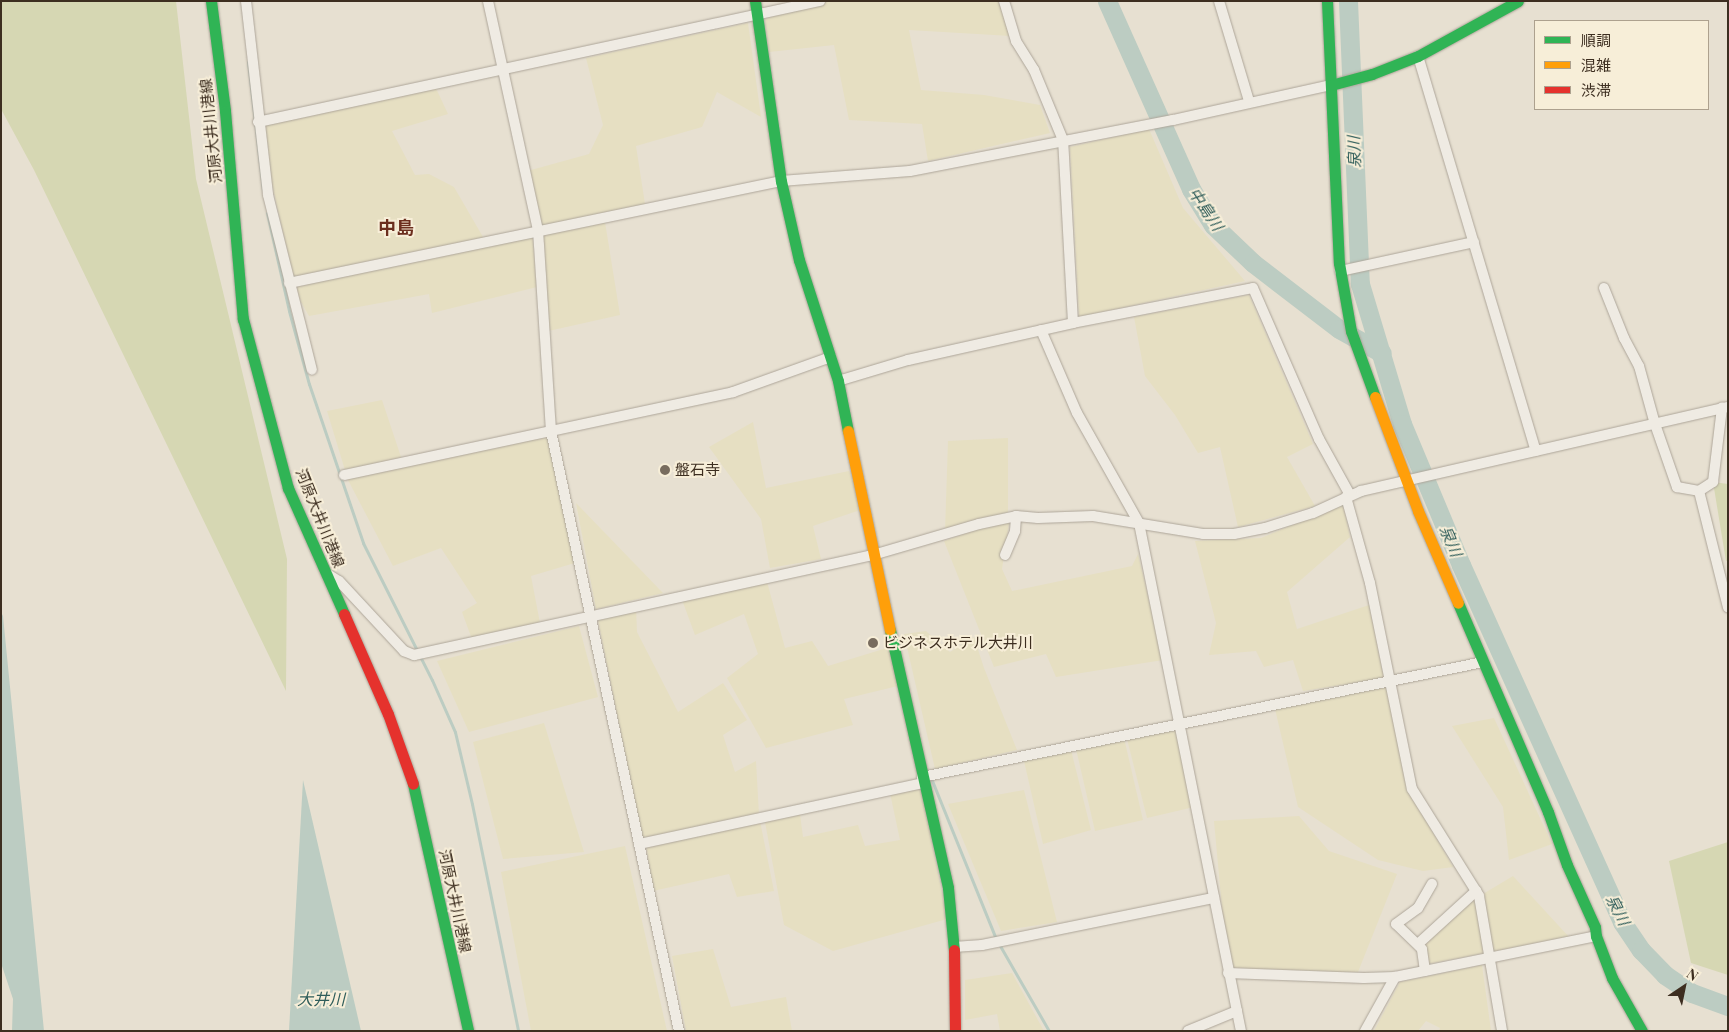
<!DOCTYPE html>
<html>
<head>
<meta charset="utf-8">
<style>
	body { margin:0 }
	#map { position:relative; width:1729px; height:1032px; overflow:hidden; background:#e7e0d1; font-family:"Playfair Display","Noto Sans JP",serif }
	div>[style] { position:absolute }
	.farmland>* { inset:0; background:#e6dfc2 }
	.green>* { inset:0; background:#d6d7b3 }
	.water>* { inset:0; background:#bcccc2 }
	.stream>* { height:3px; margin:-1.5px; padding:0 1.5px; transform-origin:1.5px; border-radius:1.5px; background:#bcccc2 }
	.river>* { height:19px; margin:-9.5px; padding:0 9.5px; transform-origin:9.5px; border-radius:9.5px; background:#bcccc2 }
	.roads { filter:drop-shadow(0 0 1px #ada599) drop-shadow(0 0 1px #ada599) }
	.street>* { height:10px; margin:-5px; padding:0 5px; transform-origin:5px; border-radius:5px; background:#efebe3 }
	.fast>* { height:11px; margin:-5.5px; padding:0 5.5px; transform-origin:5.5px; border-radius:5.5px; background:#30b455 }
	.slow>* { height:11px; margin:-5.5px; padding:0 5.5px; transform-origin:5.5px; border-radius:5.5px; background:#ff9f0a }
	.jam>* { height:11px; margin:-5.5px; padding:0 5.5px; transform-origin:5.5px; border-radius:5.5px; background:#e5322d }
	.dots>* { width:14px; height:14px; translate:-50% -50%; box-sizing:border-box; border:2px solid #f7eed8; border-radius:50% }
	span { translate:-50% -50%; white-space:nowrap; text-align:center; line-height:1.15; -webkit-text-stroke:4px #f7eed8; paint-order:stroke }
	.street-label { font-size:15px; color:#3d2e20 }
	.poi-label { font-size:15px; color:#3d2e20 }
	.left { translate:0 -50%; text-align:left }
	.water-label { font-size:16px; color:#2f5d5a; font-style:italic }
	.quarter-label { font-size:18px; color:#6b2e1e; font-weight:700 }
	.frame { position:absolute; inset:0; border:2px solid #3d2e20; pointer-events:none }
	.legend { position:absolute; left:1534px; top:20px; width:175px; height:90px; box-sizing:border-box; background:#f7eed8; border:1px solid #ada18e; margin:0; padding:6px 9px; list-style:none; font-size:15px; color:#3d2e20 }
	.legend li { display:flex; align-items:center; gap:10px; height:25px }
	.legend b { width:25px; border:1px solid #ada18e }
	.north { position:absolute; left:1659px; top:962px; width:50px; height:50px; -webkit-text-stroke:4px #f7eed8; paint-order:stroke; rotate:34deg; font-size:14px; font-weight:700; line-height:20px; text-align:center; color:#3d2e20 }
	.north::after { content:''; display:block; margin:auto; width:18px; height:22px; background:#3d2e20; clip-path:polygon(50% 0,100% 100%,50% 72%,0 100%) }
</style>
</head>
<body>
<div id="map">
	<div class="farmland">
		<i style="clip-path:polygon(822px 1px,999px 1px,1011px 36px,909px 30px,921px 90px,984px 95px,1040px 105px,1050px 133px,928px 161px,922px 124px,849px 120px,834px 45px,769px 52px,765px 19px)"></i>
		<i style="clip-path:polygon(748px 23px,761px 117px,717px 92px,702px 127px,636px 146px,645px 204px,605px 222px,620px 315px,544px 332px,538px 239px,524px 172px,589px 154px,603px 125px,586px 58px)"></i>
		<i style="clip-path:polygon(434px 84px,448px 114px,392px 131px,415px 175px,429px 174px,454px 187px,483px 237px,532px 232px,537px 287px,432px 313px,429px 294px,309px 316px,297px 295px,258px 122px)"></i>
		<i style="clip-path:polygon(1149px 129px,1183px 208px,1245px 281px,1079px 317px,1070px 147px)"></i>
		<i style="clip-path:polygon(1249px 295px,1313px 444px,1287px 457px,1315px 506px,1238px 527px,1220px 447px,1198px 453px,1175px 415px,1145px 376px,1134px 317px)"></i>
		<i style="clip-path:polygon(382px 400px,404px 466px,551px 431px,578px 562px,531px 576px,540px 623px,473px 642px,462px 612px,477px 603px,441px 548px,393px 566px,348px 480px,327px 411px)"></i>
		<i style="clip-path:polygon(753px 422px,766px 488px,849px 471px,863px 509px,813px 526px,821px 559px,770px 568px,761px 519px,709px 447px)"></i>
		<i style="clip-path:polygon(1008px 438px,1008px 512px,945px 531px,948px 441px)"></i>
		<i style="clip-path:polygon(576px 503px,663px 593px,596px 609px)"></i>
		<i style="clip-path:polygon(1343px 504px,1350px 537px,1287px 592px,1297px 629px,1369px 605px,1384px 678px,1303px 691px,1293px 660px,1264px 667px,1256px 651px,1209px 655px,1216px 623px,1195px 541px,1261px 538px)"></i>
		<i style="clip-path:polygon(1010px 517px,1002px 569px,1012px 591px,1132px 566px,1138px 554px,1163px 660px,1056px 677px,1046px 654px,994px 667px,944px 541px)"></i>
		<i style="clip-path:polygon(766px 578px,785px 648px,812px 641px,828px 666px,890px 647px,902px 685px,844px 699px,853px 725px,766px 748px,727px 678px,758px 654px,744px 614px,695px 635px,681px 597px)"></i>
		<i style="clip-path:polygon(636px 607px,637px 632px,678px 712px,723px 683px,747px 720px,723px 735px,735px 772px,756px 761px,759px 815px,642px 838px,597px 615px)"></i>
		<i style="clip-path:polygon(579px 626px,598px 697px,469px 732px,437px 661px)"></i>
		<i style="clip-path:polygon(926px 631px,950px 652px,974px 637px,984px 668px,1017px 750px,935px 769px,904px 634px)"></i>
		<i style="clip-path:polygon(1386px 687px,1411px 795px,1453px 867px,1423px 871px,1378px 860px,1298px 807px,1275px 709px)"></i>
		<i style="clip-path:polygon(1494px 718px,1552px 844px,1509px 860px,1503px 807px,1452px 726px)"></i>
		<i style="clip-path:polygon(544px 723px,584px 852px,503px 859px,473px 742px)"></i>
		<i style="clip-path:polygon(1175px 729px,1194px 807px,1147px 818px,1127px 739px)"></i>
		<i style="clip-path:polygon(1124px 738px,1143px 820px,1095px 831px,1076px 749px)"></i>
		<i style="clip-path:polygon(1071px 750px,1091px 830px,1043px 844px,1024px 761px)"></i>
		<i style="clip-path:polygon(921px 788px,947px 919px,833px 951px,784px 925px,765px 822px,800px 814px,803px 837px,858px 825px,865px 846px,900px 840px,890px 793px)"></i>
		<i style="clip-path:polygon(1024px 790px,1057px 922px,1001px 931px,948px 804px)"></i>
		<i style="clip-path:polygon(1299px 816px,1329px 851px,1397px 874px,1358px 972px,1228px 973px,1214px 821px)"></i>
		<i style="clip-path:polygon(760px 821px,774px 891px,737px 897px,729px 874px,653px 891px,646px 843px)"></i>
		<i style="clip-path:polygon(625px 846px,667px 1031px,531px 1031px,501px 872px)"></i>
		<i style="clip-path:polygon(1513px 876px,1569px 937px,1427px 964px,1423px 943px,1473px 900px)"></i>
		<i style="clip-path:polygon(713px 949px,731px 1007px,786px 997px,792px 1031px,686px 1031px,672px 956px)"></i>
		<i style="clip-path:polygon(1482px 965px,1491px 1031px,1439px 1031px,1440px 1028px,1426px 1021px,1418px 1031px,1374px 1031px,1400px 982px)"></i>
		<i style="clip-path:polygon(1012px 973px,1044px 1031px,1000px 1031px,997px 1014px,965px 1020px,965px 980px)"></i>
	</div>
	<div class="green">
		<i style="clip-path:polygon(1px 1px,176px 1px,196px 179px,287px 559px,286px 691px,34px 170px,1px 109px)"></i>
		<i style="clip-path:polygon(1713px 482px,1728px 484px,1728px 560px,1726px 561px)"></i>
		<i style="clip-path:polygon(1728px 842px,1728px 975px,1691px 963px,1669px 861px)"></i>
	</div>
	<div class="water">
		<i style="clip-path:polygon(1px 612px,3px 616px,44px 1031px,12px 1031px,13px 999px,1px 963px)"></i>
		<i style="clip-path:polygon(303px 780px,361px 1031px,289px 1031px)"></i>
	</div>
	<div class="stream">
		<i style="left:248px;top:62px;width:128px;rotate:83.3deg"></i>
		<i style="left:267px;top:213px;width:100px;rotate:77.3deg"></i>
		<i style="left:289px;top:311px;width:76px;rotate:74.7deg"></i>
		<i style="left:309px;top:384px;width:168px;rotate:71.2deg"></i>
		<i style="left:363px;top:543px;width:153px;rotate:63.3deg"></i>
		<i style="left:432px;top:680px;width:57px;rotate:66.1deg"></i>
		<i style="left:455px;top:732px;width:74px;rotate:76.7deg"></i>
		<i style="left:472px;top:804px;width:232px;rotate:78.5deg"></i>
		<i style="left:931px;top:778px;width:174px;rotate:68deg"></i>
		<i style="left:999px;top:944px;width:100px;rotate:60.1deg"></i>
	</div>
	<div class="river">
		<i style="left:1107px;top:1px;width:206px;rotate:65.9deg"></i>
		<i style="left:1191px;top:189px;width:42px;rotate:58.6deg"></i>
		<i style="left:1213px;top:225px;width:55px;rotate:43.5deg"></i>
		<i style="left:1253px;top:263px;width:108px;rotate:37.5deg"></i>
		<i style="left:1339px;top:329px;width:49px;rotate:29.2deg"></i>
		<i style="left:1348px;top:1px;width:283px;rotate:87.6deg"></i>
		<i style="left:1360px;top:284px;width:146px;rotate:73.3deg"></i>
		<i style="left:1402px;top:424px;width:153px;rotate:67.3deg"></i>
		<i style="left:1461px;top:565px;width:392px;rotate:65.7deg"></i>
		<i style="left:1622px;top:922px;width:34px;rotate:56deg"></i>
		<i style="left:1641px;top:950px;width:35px;rotate:46deg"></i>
		<i style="left:1665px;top:975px;width:32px;rotate:34deg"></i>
		<i style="left:1692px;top:993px;width:38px;rotate:20deg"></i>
	</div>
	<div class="roads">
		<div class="street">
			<i style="left:246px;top:1px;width:195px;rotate:83.5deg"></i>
			<i style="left:268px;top:195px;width:180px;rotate:75.9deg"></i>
			<i style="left:488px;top:1px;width:234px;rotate:77.7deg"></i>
			<i style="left:538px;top:230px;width:201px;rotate:86.3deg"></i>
			<i style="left:551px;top:431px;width:614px;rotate:77.96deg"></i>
			<i style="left:1219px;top:1px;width:104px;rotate:73.3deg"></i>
			<i style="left:1418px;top:56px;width:412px;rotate:73.4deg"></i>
			<i style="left:258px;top:122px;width:575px;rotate:-12.15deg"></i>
			<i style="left:1340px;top:271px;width:137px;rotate:-12.2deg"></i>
			<i style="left:289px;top:283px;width:502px;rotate:-11.71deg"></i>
			<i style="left:781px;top:181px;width:129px;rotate:-4.4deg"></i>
			<i style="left:910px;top:171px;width:268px;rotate:-11deg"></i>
			<i style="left:1173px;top:120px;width:162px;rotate:-12.5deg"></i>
			<i style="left:1604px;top:288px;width:54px;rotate:68.2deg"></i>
			<i style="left:1624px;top:338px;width:32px;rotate:62deg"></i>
			<i style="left:1639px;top:366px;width:60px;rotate:74.6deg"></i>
			<i style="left:1655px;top:424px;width:67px;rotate:70.8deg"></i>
			<i style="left:1677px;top:487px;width:22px;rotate:10deg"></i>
			<i style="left:1699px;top:491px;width:120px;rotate:76deg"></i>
			<i style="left:1073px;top:323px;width:183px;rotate:-11deg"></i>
			<i style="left:1253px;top:288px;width:165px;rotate:66.4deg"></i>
			<i style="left:1319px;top:439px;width:64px;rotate:61deg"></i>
			<i style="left:1041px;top:330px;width:90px;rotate:66.6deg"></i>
			<i style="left:1077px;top:413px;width:126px;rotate:60.6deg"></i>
			<i style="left:1139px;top:523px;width:518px;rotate:78.65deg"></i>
			<i style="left:838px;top:381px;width:73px;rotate:-16.7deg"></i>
			<i style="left:908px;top:360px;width:169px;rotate:-12.6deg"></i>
			<i style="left:1073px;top:323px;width:183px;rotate:-93.1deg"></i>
			<i style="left:1063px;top:140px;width:76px;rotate:-112.5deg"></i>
			<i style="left:1034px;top:70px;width:34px;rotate:-122deg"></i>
			<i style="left:1016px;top:41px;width:42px;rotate:-106.7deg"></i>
			<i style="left:344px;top:475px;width:398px;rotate:-12deg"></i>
			<i style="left:733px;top:392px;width:104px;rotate:-19.7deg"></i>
			<i style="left:1699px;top:491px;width:17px;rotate:-33deg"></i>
			<i style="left:1713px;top:482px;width:75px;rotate:-83.1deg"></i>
			<i style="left:1346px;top:497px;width:89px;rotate:74.4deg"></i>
			<i style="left:1370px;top:583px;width:210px;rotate:78.5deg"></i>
			<i style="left:1412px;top:789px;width:126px;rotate:57.9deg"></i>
			<i style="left:1479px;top:896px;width:137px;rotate:80.3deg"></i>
			<i style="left:1005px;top:555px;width:26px;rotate:-67deg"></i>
			<i style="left:1015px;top:531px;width:15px;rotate:-86deg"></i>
			<i style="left:326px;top:573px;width:15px;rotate:32deg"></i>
			<i style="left:339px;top:581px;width:96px;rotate:47.1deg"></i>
			<i style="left:404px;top:651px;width:11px;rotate:22deg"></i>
			<i style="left:414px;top:655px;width:470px;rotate:-12.3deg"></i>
			<i style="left:873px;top:555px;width:110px;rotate:-16.3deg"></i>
			<i style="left:979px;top:524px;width:38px;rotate:-12deg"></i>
			<i style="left:1016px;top:516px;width:22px;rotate:5deg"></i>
			<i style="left:1038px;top:518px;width:55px;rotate:-2.1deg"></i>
			<i style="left:1093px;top:516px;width:111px;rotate:9.3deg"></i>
			<i style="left:1203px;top:534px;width:31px"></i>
			<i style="left:1234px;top:534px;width:32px;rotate:-11deg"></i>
			<i style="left:1265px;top:528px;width:50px;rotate:-17.4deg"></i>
			<i style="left:1313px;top:513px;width:53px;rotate:-24.6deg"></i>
			<i style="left:1361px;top:491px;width:376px;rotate:-12.9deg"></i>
			<i style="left:922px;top:777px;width:573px;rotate:-11.58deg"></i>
			<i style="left:639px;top:844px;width:291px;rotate:-12.1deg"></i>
			<i style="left:1418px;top:944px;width:79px;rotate:-42.4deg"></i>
			<i style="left:954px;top:947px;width:28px;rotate:-4deg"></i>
			<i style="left:982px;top:945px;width:237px;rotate:-11.5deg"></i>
			<i style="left:1425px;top:971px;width:22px;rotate:-98deg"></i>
			<i style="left:1422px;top:949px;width:36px;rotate:-136deg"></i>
			<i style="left:1396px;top:924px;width:27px;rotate:-36deg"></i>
			<i style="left:1418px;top:908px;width:28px;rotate:-60deg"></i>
			<i style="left:1228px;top:973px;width:136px;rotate:2.1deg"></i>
			<i style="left:1364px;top:978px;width:31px;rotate:-2deg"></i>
			<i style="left:1395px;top:977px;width:205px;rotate:-11.5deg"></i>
			<i style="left:1188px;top:1031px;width:53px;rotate:-22.2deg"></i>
			<i style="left:1365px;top:1031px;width:62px;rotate:-60.9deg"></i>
		</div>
		<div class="fast">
			<i style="left:211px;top:1px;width:111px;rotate:82.7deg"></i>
			<i style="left:225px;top:111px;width:209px;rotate:85.1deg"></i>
			<i style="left:243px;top:319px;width:175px;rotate:75.1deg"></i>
			<i style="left:288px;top:488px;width:138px;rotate:66deg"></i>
			<i style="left:755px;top:1px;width:182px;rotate:81.8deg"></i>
			<i style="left:781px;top:181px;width:81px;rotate:77.2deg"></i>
			<i style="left:799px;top:260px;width:127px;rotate:72.1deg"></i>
			<i style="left:838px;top:381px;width:51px;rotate:78.7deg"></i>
			<i style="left:1327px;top:1px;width:262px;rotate:87.4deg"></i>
			<i style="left:1339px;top:263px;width:69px;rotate:80deg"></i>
			<i style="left:1351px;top:331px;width:70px;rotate:70deg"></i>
			<i style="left:1331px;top:85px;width:42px;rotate:-15deg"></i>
			<i style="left:1372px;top:74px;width:49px;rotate:-21.4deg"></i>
			<i style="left:1418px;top:56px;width:114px;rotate:-28.8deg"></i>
			<i style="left:1458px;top:603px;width:228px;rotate:66.7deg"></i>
			<i style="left:1548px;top:812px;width:56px;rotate:70.3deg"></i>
			<i style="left:1567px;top:865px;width:68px;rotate:65.7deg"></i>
			<i style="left:1595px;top:927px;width:9px;rotate:84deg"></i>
			<i style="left:1596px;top:936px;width:45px;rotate:69.1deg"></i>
			<i style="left:1612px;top:978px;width:61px;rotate:60.5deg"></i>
			<i style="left:890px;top:630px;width:264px;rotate:77.3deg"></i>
			<i style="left:948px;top:888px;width:62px;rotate:84.5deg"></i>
			<i style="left:413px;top:784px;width:253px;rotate:77.4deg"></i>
		</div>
		<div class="slow">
			<i style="left:1375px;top:397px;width:122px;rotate:69.3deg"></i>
			<i style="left:1418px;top:511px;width:100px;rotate:66.5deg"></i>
			<i style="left:848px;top:431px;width:203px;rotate:78.1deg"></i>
		</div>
		<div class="jam">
			<i style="left:344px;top:614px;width:109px;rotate:66.3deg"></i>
			<i style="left:388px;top:714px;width:74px;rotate:70.3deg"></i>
			<i style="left:954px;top:950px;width:81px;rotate:89.3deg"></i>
		</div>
	</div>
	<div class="dots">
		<i style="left:665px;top:470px;background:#786c5e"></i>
		<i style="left:873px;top:643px;background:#786c5e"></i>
	</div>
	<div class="street-label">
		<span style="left:211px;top:131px;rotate:-96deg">河原大井川港線</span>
		<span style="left:320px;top:518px;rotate:68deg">河原大井川港線</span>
		<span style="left:455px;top:901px;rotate:78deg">河原大井川港線</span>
	</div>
	<div class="poi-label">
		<span class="left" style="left:675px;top:470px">盤石寺</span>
		<span class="left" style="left:883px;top:643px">ビジネスホテル大井川</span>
	</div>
	<div class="water-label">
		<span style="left:1354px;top:152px;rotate:-92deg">泉川</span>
		<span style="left:1206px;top:209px;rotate:56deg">中島川</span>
		<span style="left:1451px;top:541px;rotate:67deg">泉川</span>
		<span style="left:1618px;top:910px;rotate:63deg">泉川</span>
		<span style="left:321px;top:999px">大井川</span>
	</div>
	<div class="quarter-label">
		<span style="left:396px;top:227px">中島</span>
	</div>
	<div class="frame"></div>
	<ul class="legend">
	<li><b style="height:6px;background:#30b455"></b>順調</li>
	<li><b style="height:6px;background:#ff9f0a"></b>混雑</li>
	<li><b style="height:6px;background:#e5322d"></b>渋滞</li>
	</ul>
	<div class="north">N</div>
</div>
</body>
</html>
